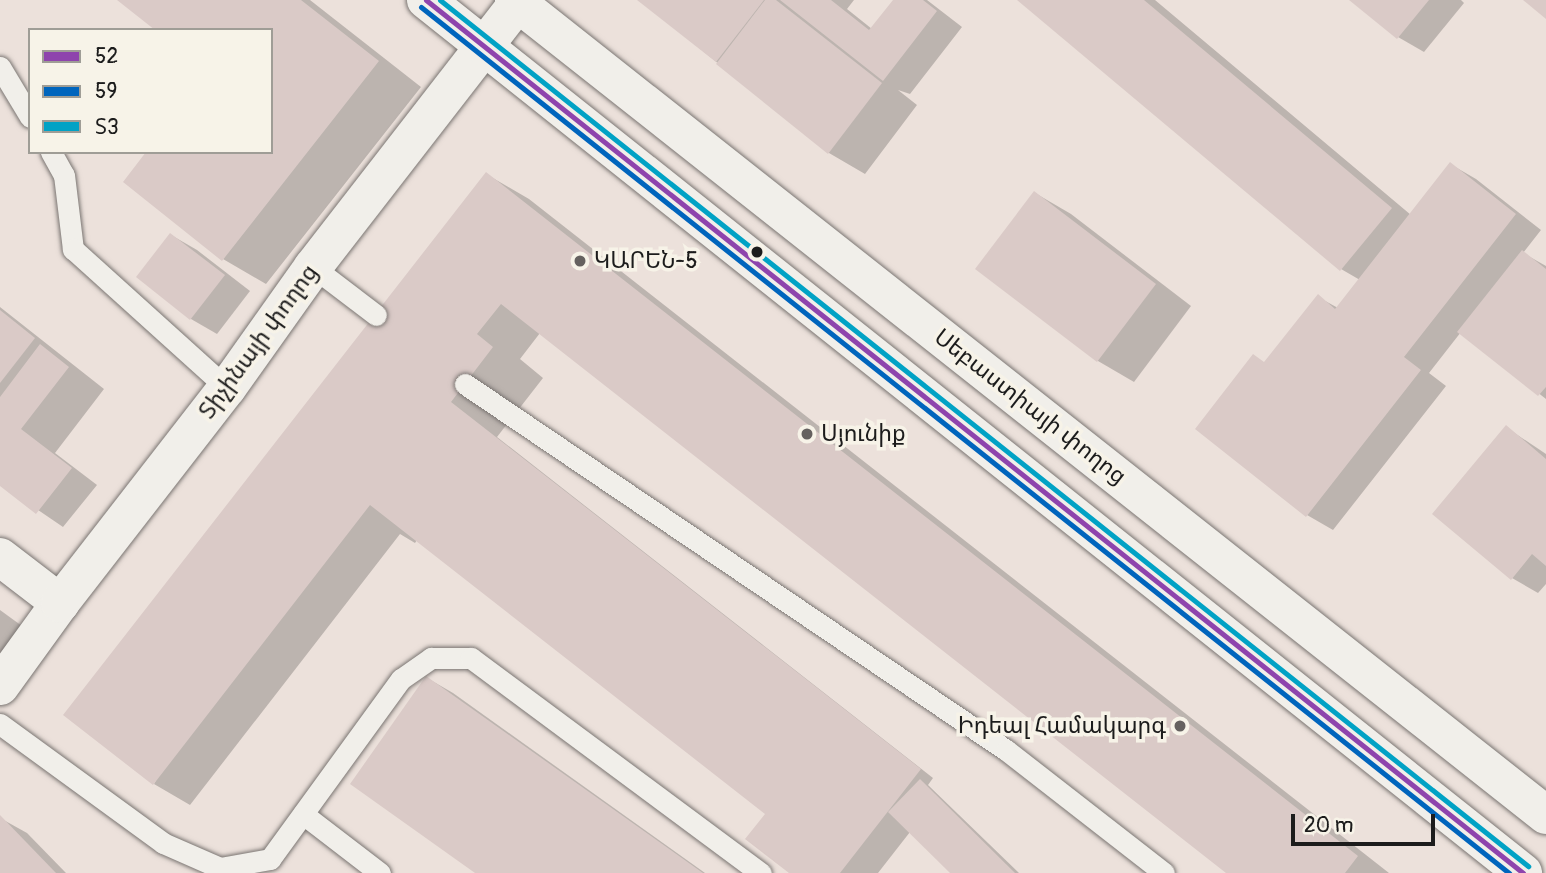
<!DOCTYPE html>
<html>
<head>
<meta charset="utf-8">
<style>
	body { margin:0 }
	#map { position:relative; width:1546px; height:873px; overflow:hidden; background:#ece1db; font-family:Pangolin,"Noto Sans Armenian",sans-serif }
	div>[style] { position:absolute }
	.shadow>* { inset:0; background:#0003 }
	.building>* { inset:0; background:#dacac7 }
	.roads { filter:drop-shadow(0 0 2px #7a7572) drop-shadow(0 0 2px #7a7572) }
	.service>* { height:21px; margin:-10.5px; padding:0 10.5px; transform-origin:10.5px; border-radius:10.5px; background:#f1efea }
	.minor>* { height:38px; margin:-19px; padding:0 19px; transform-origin:19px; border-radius:19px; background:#f1efea }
	.secondary>* { height:38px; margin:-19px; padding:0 19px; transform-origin:19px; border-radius:19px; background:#f1efea }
	.primary>* { height:38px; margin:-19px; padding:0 19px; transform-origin:19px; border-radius:19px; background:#f1efea }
	.bus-1>* { height:5px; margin:-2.5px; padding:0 2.5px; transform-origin:2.5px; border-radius:2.5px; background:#8e44ad }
	.bus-2>* { height:5px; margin:-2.5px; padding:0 2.5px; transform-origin:2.5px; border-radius:2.5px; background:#0065bd }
	.bus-3>* { height:5px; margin:-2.5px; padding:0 2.5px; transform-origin:2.5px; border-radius:2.5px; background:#01a2c5 }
	.dots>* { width:19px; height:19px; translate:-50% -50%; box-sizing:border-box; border:4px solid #f7f3e8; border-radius:50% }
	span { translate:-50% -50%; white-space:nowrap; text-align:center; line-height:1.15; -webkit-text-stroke:7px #f7f3e8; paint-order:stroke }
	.poi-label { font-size:23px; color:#1c1c1c }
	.left { translate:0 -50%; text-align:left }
	.right { translate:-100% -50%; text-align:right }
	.street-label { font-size:23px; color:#1c1c1c }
	.legend { position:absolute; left:28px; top:28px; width:245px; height:126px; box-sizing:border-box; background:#f7f3e8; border:2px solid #9f9d96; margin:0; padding:9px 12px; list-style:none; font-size:21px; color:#1c1c1c }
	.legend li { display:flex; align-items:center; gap:14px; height:35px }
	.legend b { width:35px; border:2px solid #9f9d96 }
	.scale { position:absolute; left:1291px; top:814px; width:144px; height:32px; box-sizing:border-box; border:4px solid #1c1c1c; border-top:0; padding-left:9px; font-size:21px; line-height:24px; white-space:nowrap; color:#1c1c1c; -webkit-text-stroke:5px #f7f3e8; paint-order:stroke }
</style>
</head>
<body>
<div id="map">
	<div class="shadow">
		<i style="clip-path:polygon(120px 0,310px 0,421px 87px,266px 284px,223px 259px,271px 152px,271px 30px)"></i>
		<i style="clip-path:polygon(640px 0,854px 0,847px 9px,872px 29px,895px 0,927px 0,962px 27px,910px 94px,898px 90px,917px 105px,865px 174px,829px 153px)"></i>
		<i style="clip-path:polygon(1020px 0,1155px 0,1411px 215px,1450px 164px,1476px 179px,1541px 230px,1523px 253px,1546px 266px,1546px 399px,1461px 332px,1429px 373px,1446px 386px,1333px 530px,1307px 515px,1266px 363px,1318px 297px,1338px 308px,1360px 280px,1341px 269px)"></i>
		<i style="clip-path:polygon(1352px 0,1461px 0,1464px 3px,1424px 52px,1398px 37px)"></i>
		<i style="clip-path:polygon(486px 174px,529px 199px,1389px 873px,1228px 873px,540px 333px,520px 359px,543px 378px,497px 437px,933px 778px,928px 785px,1019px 873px,952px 873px,910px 832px,878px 873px,792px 873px,767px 814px,417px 540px,415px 543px,400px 534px,190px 805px,154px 784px)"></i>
		<i style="clip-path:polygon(1035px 193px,1071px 214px,1191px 306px,1134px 382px,1098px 361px)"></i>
		<i style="clip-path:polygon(171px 235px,197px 250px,250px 291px,217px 334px,191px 319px,138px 277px)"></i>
		<i style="clip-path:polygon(0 307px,104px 389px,55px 453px,97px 485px,63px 527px,0 484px)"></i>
		<i style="clip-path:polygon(1507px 428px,1546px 454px,1546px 584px,1538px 593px,1512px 578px)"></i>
		<i style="clip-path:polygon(0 610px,33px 634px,0 677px)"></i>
		<i style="clip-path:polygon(427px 678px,453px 693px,705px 873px,478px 873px)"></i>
		<i style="clip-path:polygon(0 818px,27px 833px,66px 873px,0 873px)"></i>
	</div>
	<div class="building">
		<i style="clip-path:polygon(117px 0,301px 0,379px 61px,222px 261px,123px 182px,146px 152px,271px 152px,271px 30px,155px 30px)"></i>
		<i style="clip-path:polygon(637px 0,764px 0,716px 62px)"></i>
		<i style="clip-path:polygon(765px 0,776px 0,882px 83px,828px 154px,716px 64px)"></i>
		<i style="clip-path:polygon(780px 0,831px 0,869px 30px,893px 0,923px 0,937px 11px,883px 81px)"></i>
		<i style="clip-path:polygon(1017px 0,1144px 0,1392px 208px,1340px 271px)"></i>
		<i style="clip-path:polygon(1349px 0,1429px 0,1397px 39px)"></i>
		<i style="clip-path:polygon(1523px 0,1546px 0,1546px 19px)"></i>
		<i style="clip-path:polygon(1450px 162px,1516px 214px,1404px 357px,1421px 370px,1306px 517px,1195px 429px,1253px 354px,1264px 362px,1318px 294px,1335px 309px)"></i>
		<i style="clip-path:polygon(486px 172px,1358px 856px,1345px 873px,1226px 873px,501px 304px,477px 334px,493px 347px,451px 402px,921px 769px,840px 873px,789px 873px,745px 839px,765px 814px,370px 505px,153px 785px,63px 715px)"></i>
		<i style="clip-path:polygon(1034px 191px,1156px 284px,1097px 362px,975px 269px)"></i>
		<i style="clip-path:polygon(170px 233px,225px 275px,190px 320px,136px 277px)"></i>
		<i style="clip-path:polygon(1522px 250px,1546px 269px,1546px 387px,1538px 396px,1457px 332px)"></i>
		<i style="clip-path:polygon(0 310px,35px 338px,0 383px)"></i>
		<i style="clip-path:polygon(40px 344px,69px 367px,21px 429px,72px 468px,36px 514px,0 486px,0 397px)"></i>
		<i style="clip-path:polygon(1506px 425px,1546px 459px,1546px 566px,1532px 554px,1511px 580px,1432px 514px)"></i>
		<i style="clip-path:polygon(426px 676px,703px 873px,475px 873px,350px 784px)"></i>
		<i style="clip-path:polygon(920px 779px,1015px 873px,950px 873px,888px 812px)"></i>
		<i style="clip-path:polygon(0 815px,56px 873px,0 873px)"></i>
	</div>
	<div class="roads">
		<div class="service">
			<i style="left:0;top:67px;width:58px;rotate:59deg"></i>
			<i style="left:51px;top:152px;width:26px;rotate:61deg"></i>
			<i style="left:64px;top:175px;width:75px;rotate:83.1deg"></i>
			<i style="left:73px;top:249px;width:207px;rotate:42.1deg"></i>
			<i style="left:313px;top:267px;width:79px;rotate:37.3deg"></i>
			<i style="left:465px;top:384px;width:653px;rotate:34.08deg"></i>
			<i style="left:1006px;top:750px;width:200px;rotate:37.9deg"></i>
			<i style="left:0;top:724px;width:202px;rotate:36.1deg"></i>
			<i style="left:163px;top:843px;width:62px;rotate:23.7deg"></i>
			<i style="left:220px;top:868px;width:51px;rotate:-10.2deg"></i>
			<i style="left:270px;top:859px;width:223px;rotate:-54deg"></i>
			<i style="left:401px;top:679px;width:37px;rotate:-35deg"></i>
			<i style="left:431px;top:658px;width:40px"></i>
			<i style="left:471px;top:658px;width:361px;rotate:36.6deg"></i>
			<i style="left:303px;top:814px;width:97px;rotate:37.5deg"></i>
		</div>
		<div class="minor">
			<i style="left:0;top:557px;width:76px;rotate:37.5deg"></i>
		</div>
		<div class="secondary">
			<i style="left:0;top:686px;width:102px;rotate:-54.1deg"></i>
			<i style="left:60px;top:603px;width:272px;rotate:-52.2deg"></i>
			<i style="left:227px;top:388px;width:148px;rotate:-54.6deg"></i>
			<i style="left:313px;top:267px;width:338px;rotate:-52.2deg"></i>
		</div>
		<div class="primary">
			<i style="left:426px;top:0;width:1402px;rotate:38.51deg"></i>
			<i style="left:514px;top:0;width:1315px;rotate:38.3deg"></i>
		</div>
	</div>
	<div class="bus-1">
		<i style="left:426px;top:0;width:1402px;rotate:38.51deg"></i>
	</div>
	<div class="bus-2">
		<i style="left:421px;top:7px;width:1391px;rotate:38.52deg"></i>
	</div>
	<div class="bus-3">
		<i style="left:440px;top:0;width:1391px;rotate:38.52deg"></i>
	</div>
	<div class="dots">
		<i style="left:757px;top:252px;background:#1c1c1c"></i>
		<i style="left:580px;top:261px;background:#65615f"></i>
		<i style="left:807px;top:434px;background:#65615f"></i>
		<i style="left:1180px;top:726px;background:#65615f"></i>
	</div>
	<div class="poi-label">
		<span class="left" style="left:594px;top:261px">ԿԱՐԵՆ-5</span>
		<span class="left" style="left:821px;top:434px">Սյունիք</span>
		<span class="right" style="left:1166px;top:726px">Իդեալ Համակարգ</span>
	</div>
	<div class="street-label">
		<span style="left:259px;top:342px;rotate:-54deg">Տիչինայի փողոց</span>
		<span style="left:1030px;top:407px;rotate:38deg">Սեբաստիայի փողոց</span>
	</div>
	<ul class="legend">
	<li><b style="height:9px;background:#8e44ad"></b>52</li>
	<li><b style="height:9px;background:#0065bd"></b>59</li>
	<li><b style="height:9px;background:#01a2c5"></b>Տ3</li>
	</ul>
	<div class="scale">20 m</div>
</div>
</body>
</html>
